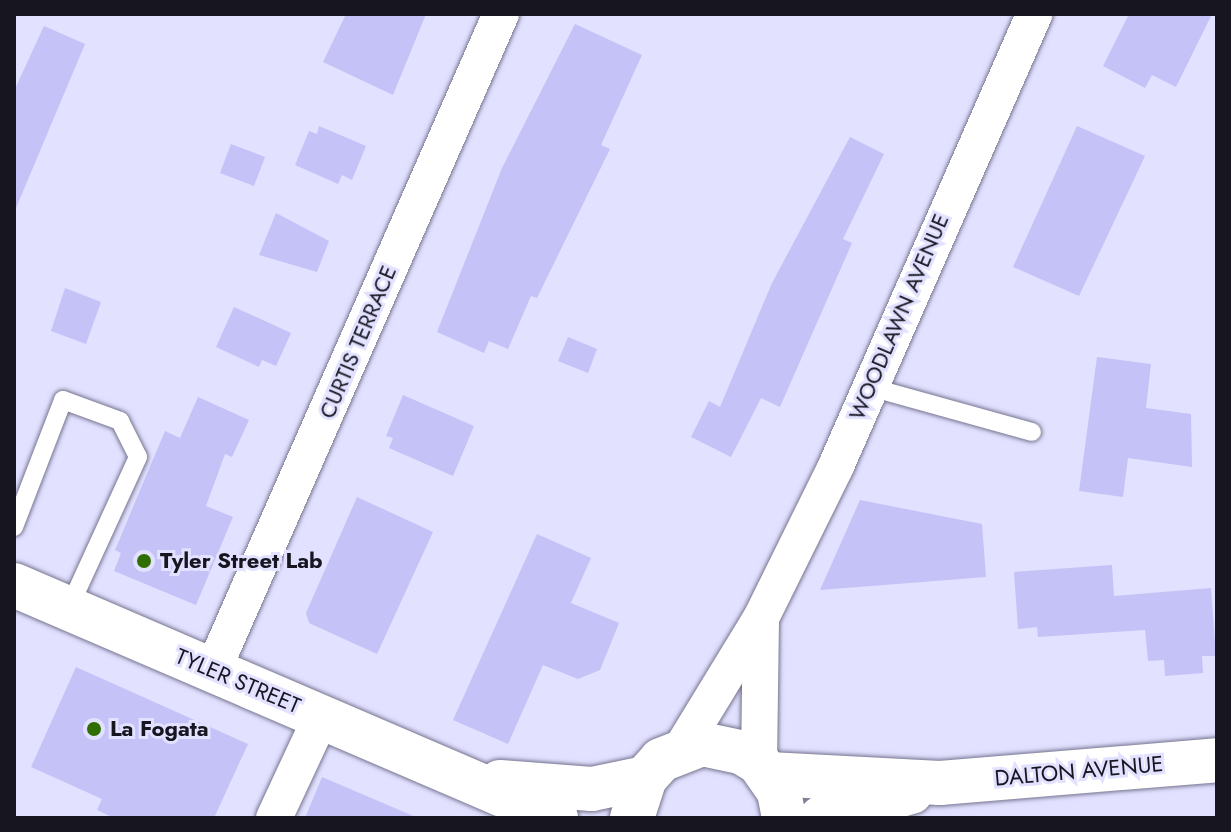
<!DOCTYPE html>
<html>
<head>
<meta charset="utf-8">
<style>
	body { margin:0 }
	#map { position:relative; width:1231px; height:832px; overflow:hidden; background:#e2e1ff; font-family:Jost,sans-serif }
	div>[style] { position:absolute }
	.building>* { inset:0; background:#c4c2f7 }
	.roads { filter:drop-shadow(0 0 2px #767590) drop-shadow(0 0 2px #767590) }
	.service>* { height:18px; margin:-9px; padding:0 9px; transform-origin:9px; border-radius:9px; background:#fff }
	.minor>* { height:36px; margin:-18px; padding:0 18px; transform-origin:18px; border-radius:18px; background:#fff }
	.primary>* { height:44px; margin:-22px; padding:0 22px; transform-origin:22px; border-radius:22px; background:#fff }
	.dots>* { width:22px; height:22px; translate:-50% -50%; box-sizing:border-box; border:4px solid #e2e1ff; border-radius:50% }
	span { translate:-50% -50%; white-space:nowrap; text-align:center; line-height:1.15; -webkit-text-stroke:6px #e2e1ff; paint-order:stroke }
	.street-label { font-size:22px; color:#161520 }
	.poi-label { font-size:22px; color:#161520; font-weight:700 }
	.left { translate:0 -50%; text-align:left }
	.frame { position:absolute; inset:0; border:16px solid #161520; pointer-events:none }
</style>
</head>
<body>
<div id="map">
	<div class="building">
		<i style="clip-path:polygon(346px 14px,426px 14px,393px 95px,323px 62px)"></i>
		<i style="clip-path:polygon(1129px 14px,1212px 14px,1176px 87px,1152px 75px,1145px 88px,1103px 66px)"></i>
		<i style="clip-path:polygon(575px 24px,642px 55px,601px 145px,610px 149px,537px 298px,531px 296px,508px 349px,489px 341px,484px 353px,437px 332px,502px 168px)"></i>
		<i style="clip-path:polygon(44px 26px,85px 44px,16px 208px,14px 91px)"></i>
		<i style="clip-path:polygon(319px 126px,366px 146px,352px 180px,342px 175px,338px 184px,295px 165px,309px 131px,317px 134px)"></i>
		<i style="clip-path:polygon(1077px 126px,1145px 156px,1079px 296px,1013px 267px)"></i>
		<i style="clip-path:polygon(850px 137px,884px 154px,843px 239px,852px 243px,780px 407px,761px 398px,731px 457px,691px 437px,709px 401px,720px 407px,772px 283px)"></i>
		<i style="clip-path:polygon(231px 144px,265px 157px,254px 186px,220px 173px)"></i>
		<i style="clip-path:polygon(276px 213px,329px 241px,317px 272px,259px 255px)"></i>
		<i style="clip-path:polygon(65px 288px,101px 302px,86px 344px,51px 331px)"></i>
		<i style="clip-path:polygon(234px 307px,291px 333px,276px 366px,262px 360px,259px 367px,216px 347px)"></i>
		<i style="clip-path:polygon(568px 337px,597px 349px,588px 373px,558px 361px)"></i>
		<i style="clip-path:polygon(1097px 357px,1151px 364px,1146px 408px,1191px 414px,1192px 467px,1128px 458px,1123px 497px,1079px 491px)"></i>
		<i style="clip-path:polygon(403px 395px,474px 426px,453px 476px,389px 448px,393px 438px,386px 436px)"></i>
		<i style="clip-path:polygon(198px 397px,249px 420px,232px 457px,225px 454px,206px 506px,233px 517px,196px 605px,114px 571px,121px 553px,115px 550px,165px 431px,180px 438px)"></i>
		<i style="clip-path:polygon(357px 497px,433px 532px,377px 654px,309px 623px,306px 613px)"></i>
		<i style="clip-path:polygon(860px 500px,982px 524px,986px 577px,820px 590px)"></i>
		<i style="clip-path:polygon(537px 534px,591px 558px,571px 603px,619px 623px,600px 670px,578px 679px,543px 665px,508px 744px,453px 720px)"></i>
		<i style="clip-path:polygon(1112px 565px,1114px 596px,1211px 588px,1216px 656px,1202px 656px,1203px 673px,1165px 676px,1164px 660px,1148px 661px,1145px 630px,1038px 637px,1037px 627px,1018px 629px,1014px 572px)"></i>
		<i style="clip-path:polygon(76px 667px,248px 744px,214px 818px,114px 818px,97px 810px,102px 799px,31px 767px)"></i>
		<i style="clip-path:polygon(322px 777px,418px 818px,305px 818px)"></i>
	</div>
	<div class="roads">
		<div class="service">
			<i style="left:870px;top:387px;width:168px;rotate:15.5deg"></i>
			<i style="left:14px;top:527px;width:136px;rotate:-68.9deg"></i>
			<i style="left:63px;top:400px;width:61px;rotate:20.2deg"></i>
			<i style="left:120px;top:421px;width:40px;rotate:63.4deg"></i>
			<i style="left:138px;top:457px;width:166px;rotate:114.6deg"></i>
		</div>
		<div class="minor">
			<i style="left:213px;top:670px;width:716px;rotate:-66.3deg"></i>
			<i style="left:681px;top:749px;width:153px;rotate:-58.6deg"></i>
			<i style="left:761px;top:618px;width:169px;rotate:-63.7deg"></i>
			<i style="left:836px;top:466px;width:493px;rotate:-66.3deg"></i>
			<i style="left:759px;top:763px;width:144px;rotate:-89.2deg"></i>
			<i style="left:274px;top:818px;width:111px;rotate:-65deg"></i>
		</div>
		<div class="primary">
			<i style="left:14px;top:585px;width:590px;rotate:23.26deg"></i>
			<i style="left:769px;top:774px;width:171px;rotate:3deg"></i>
			<i style="left:940px;top:783px;width:278px;rotate:-4.7deg"></i>
			<i style="left:500px;top:782px;width:92px;rotate:4.4deg"></i>
			<i style="left:592px;top:789px;width:54px;rotate:-11.7deg"></i>
			<i style="left:632px;top:818px;width:42px;rotate:-72deg"></i>
			<i style="left:645px;top:778px;width:24px;rotate:-48deg"></i>
			<i style="left:661px;top:760px;width:44px;rotate:-21.3deg"></i>
			<i style="left:702px;top:744px;width:40px;rotate:12deg"></i>
			<i style="left:741px;top:752px;width:21px;rotate:31deg"></i>
			<i style="left:759px;top:763px;width:35px;rotate:55deg"></i>
			<i style="left:779px;top:792px;width:26px;rotate:79deg"></i>
			<i style="left:821px;top:818px;width:94px;rotate:-16.1deg"></i>
		</div>
	</div>
	<div class="dots">
		<i style="left:144px;top:561px;background:#2f6e02"></i>
		<i style="left:94px;top:729px;background:#2f6e02"></i>
	</div>
	<div class="street-label">
		<span style="left:899px;top:317px;rotate:-67deg">WOODLAWN AVENUE</span>
		<span style="left:358px;top:342px;rotate:-67deg">CURTIS TERRACE</span>
		<span style="left:238px;top:681px;rotate:23deg">TYLER STREET</span>
		<span style="left:1079px;top:771px;rotate:-5deg">DALTON AVENUE</span>
	</div>
	<div class="poi-label">
		<span class="left" style="left:160px;top:561px">Tyler Street Lab</span>
		<span class="left" style="left:110px;top:729px">La Fogata</span>
	</div>
	<div class="frame"></div>
</div>
</body>
</html>
